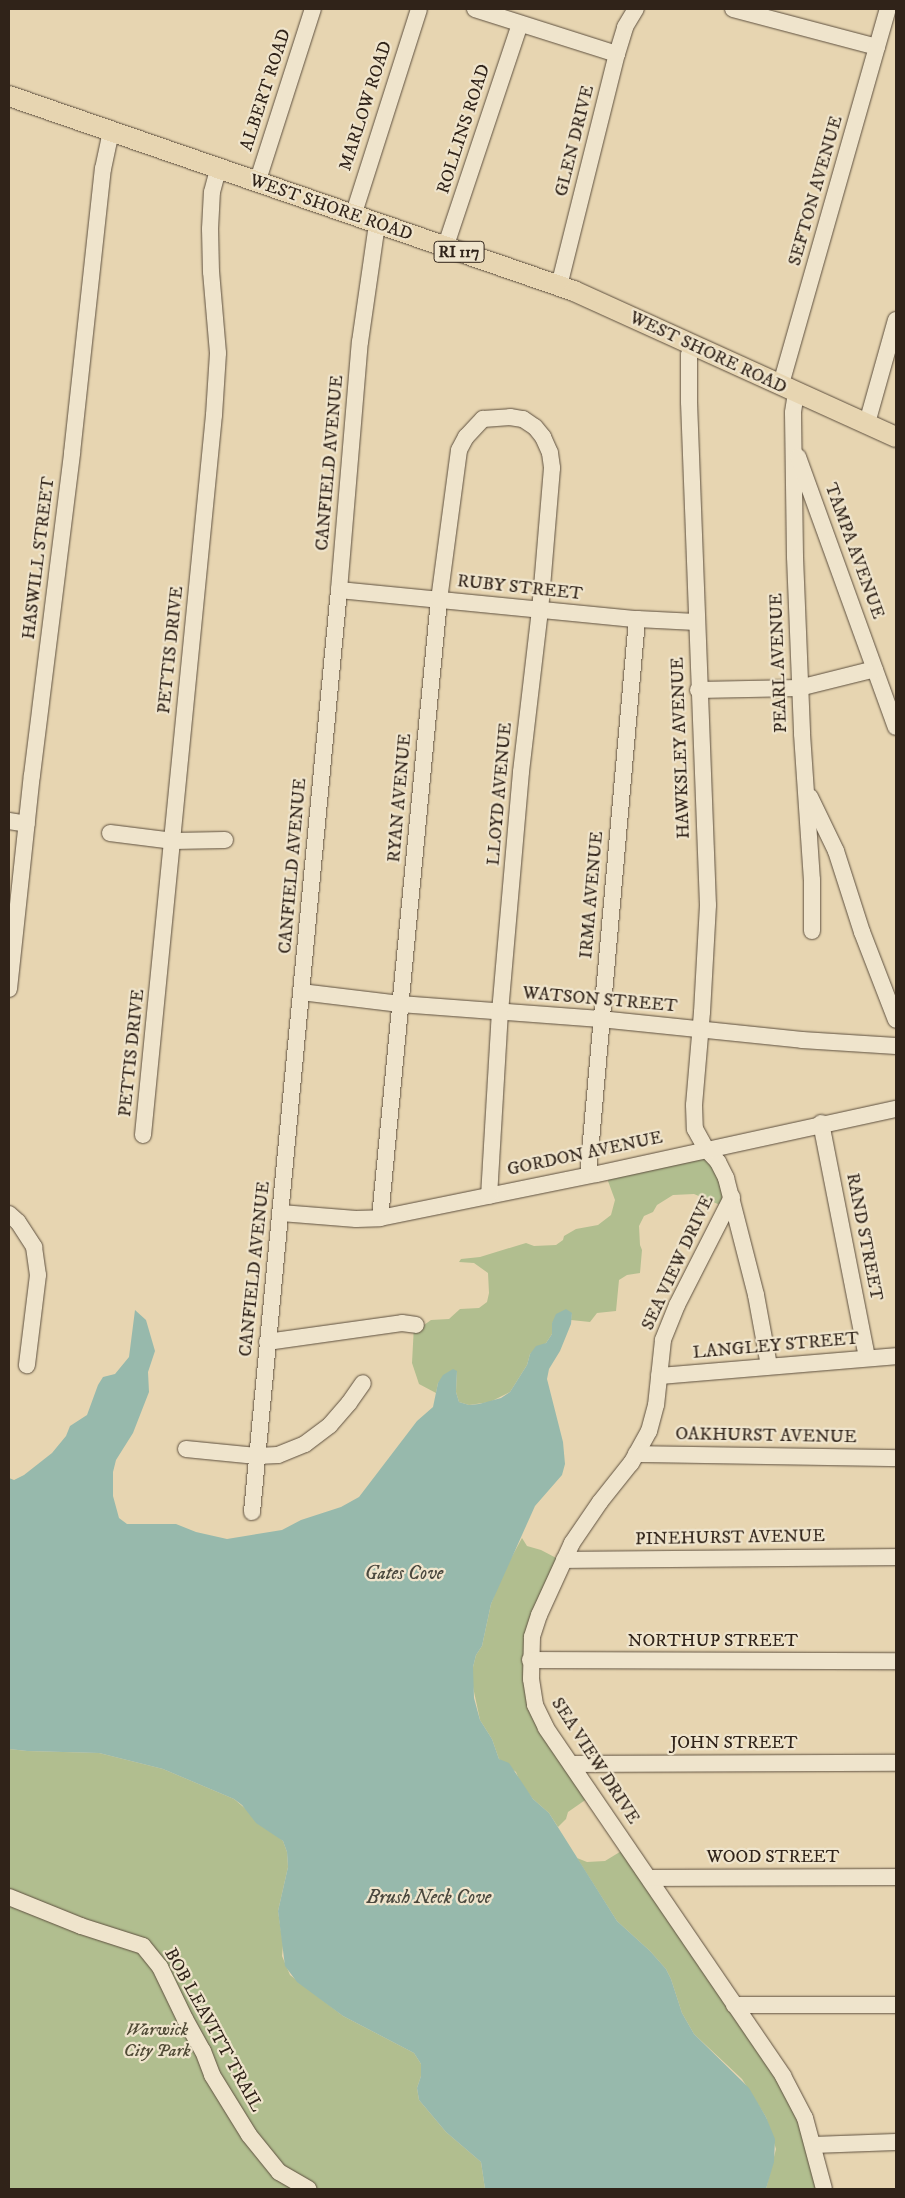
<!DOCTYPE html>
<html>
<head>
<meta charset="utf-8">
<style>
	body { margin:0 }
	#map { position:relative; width:905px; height:2198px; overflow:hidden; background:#e7d5b1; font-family:"IM FELL DW Pica",serif }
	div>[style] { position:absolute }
	.green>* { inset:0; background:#b1be8f }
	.water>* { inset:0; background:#97b9ac }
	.roads { filter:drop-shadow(0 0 1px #5e503f) drop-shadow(0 0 1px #5e503f) }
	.minor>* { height:16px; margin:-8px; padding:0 8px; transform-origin:8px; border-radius:8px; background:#efe4cc }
	.major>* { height:20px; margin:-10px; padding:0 10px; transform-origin:10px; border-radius:10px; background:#e7d5b1 }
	span { translate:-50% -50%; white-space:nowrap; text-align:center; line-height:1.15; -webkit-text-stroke:4.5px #efe4cc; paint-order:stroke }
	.shield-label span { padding:1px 4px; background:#efe4cc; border:1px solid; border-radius:4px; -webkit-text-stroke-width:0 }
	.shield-label { font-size:16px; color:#302319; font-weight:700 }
	.street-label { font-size:18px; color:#302319 }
	.park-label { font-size:18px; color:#504a36; font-style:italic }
	.water-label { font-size:19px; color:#4a483e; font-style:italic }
	.frame { position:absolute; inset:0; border:10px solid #302319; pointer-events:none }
</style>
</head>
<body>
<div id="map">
	<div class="green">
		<i style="clip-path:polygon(707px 1147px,720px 1161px,725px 1207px,694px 1194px,673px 1195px,657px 1205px,653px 1212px,644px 1216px,639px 1226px,640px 1245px,642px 1250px,640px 1273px,627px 1275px,619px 1280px,616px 1311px,597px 1313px,590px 1322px,571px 1320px,572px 1313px,552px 1323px,552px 1334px,546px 1343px,530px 1354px,527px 1365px,510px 1392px,490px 1402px,469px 1405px,459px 1402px,456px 1392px,457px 1371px,438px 1383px,436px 1393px,419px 1384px,412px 1363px,414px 1325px,424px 1325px,431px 1320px,449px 1319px,460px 1309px,479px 1308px,487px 1302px,489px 1293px,488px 1273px,474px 1263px,459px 1262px,461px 1259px,480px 1257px,526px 1243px,534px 1246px,556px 1245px,563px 1240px,564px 1236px,576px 1229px,598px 1225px,611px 1215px,615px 1200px,608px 1181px,610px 1170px)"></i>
		<i style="clip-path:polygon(522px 1538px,527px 1546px,541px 1550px,562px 1561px,539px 1613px,534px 1704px,591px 1796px,568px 1812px,566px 1819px,558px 1827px,549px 1813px,533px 1799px,520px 1782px,516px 1772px,499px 1759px,492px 1739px,480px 1720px,473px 1687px,473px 1667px,476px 1655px,482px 1646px,491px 1604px,503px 1573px)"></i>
		<i style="clip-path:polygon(9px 1749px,27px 1751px,99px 1753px,163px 1769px,234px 1799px,283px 1841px,287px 1852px,288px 1867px,278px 1911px,283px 1945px,282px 1956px,290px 1975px,343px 2016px,414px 2053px,421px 2064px,421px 2076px,417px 2088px,419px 2100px,446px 2132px,481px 2162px,485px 2189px,9px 2189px)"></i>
		<i style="clip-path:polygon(628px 1847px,774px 2060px,825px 2189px,766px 2189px,776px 2149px,766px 2117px,742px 2079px,694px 2034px,682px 2013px,671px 1979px,666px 1969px,650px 1951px,617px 1921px,577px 1858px,587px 1862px,605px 1861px)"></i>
	</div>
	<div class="water">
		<i style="clip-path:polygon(566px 1309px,572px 1313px,571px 1324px,560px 1351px,549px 1369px,547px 1379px,563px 1442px,565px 1464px,562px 1475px,535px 1506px,491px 1604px,482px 1646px,476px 1655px,473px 1667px,474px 1698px,480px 1720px,492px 1739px,499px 1759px,509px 1763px,533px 1799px,549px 1813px,617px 1921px,650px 1951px,666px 1969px,671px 1979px,682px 2013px,694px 2034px,749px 2088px,766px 2117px,775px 2139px,774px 2162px,766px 2189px,485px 2189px,481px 2162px,446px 2132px,419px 2100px,417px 2088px,421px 2076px,421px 2064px,414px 2053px,343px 2016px,297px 1982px,285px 1966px,278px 1911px,288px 1867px,287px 1852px,283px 1841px,256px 1823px,242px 1805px,234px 1799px,163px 1769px,99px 1753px,27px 1751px,9px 1749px,9px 1478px,14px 1480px,24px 1475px,52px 1453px,66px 1436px,70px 1426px,87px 1415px,98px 1385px,103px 1377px,115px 1374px,129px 1357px,135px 1310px,146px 1320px,155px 1351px,148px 1372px,149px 1392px,133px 1433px,116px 1460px,113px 1472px,113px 1496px,119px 1518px,127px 1524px,176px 1524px,196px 1532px,227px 1539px,282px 1530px,301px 1520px,341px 1507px,359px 1497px,417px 1421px,433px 1407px,438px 1383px,443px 1375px,453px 1369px,457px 1371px,456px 1392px,459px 1402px,469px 1405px,479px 1404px,501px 1398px,510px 1392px,527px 1365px,530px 1354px,536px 1346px,546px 1343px,552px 1334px,552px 1323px,556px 1314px)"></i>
	</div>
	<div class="roads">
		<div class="minor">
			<i style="left:475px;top:9px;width:149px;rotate:17.6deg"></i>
			<i style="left:733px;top:9px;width:149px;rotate:14.8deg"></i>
			<i style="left:257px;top:183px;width:183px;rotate:-72.2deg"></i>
			<i style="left:353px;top:216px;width:217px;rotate:-72.3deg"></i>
			<i style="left:445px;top:248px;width:236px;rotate:-71.5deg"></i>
			<i style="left:559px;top:286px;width:239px;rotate:-76deg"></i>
			<i style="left:617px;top:54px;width:28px;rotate:-73deg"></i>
			<i style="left:625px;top:27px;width:21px;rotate:-59deg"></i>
			<i style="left:694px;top:345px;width:11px;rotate:117deg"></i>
			<i style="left:689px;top:355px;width:47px;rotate:90deg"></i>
			<i style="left:689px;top:402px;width:503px;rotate:87.84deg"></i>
			<i style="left:708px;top:905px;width:107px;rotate:93.2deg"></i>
			<i style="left:702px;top:1012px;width:93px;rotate:94.9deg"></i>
			<i style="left:694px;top:1105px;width:24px;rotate:88deg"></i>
			<i style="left:695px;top:1129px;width:23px;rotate:61deg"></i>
			<i style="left:706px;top:1149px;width:18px;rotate:47deg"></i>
			<i style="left:718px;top:1162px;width:18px;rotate:63deg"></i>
			<i style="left:726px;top:1178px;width:121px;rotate:75.6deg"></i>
			<i style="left:756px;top:1295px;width:72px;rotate:79.6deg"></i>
			<i style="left:781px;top:384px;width:390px;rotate:-74.1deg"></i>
			<i style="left:796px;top:393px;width:20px;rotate:99deg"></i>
			<i style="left:793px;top:413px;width:144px;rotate:89.2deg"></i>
			<i style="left:795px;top:557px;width:177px;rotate:87.7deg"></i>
			<i style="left:802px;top:734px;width:146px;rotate:86.1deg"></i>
			<i style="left:812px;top:880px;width:51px;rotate:90deg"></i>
			<i style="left:867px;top:423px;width:107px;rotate:-74.3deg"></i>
			<i style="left:798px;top:457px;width:287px;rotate:70.1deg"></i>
			<i style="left:339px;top:590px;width:299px;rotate:5.6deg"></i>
			<i style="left:637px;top:619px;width:59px;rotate:2.9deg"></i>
			<i style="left:698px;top:690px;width:101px;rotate:-1.1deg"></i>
			<i style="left:799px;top:688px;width:78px;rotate:-14deg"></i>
			<i style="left:810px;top:797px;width:60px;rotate:64.3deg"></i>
			<i style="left:836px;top:851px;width:85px;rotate:72.2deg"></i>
			<i style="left:862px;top:932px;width:94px;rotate:68.9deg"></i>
			<i style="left:9px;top:821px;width:18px;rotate:9deg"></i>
			<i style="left:110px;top:833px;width:64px;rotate:7.2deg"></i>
			<i style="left:173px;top:841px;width:52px;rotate:-1.1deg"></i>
			<i style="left:9px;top:989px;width:215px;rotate:-83.9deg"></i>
			<i style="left:32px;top:775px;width:324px;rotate:-82.9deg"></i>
			<i style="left:72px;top:453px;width:286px;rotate:-83.8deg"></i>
			<i style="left:103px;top:169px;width:38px;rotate:-78deg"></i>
			<i style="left:301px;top:992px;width:100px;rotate:6.9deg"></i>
			<i style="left:400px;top:1004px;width:201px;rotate:4.3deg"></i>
			<i style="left:600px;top:1019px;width:203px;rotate:5.9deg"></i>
			<i style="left:802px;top:1040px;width:94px;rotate:3.7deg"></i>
			<i style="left:821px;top:1123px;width:239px;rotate:78.9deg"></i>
			<i style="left:143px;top:1135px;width:723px;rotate:-84.37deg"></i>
			<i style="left:214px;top:415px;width:62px;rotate:-86.3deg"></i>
			<i style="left:218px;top:353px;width:81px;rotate:-94.9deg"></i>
			<i style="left:211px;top:272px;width:43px;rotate:-91.3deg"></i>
			<i style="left:210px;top:229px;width:37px;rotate:-87deg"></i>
			<i style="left:212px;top:192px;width:23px;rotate:-75deg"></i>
			<i style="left:588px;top:1175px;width:558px;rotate:-84.96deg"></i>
			<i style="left:732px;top:1197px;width:121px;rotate:117deg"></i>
			<i style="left:677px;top:1305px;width:38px;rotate:112deg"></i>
			<i style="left:663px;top:1340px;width:65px;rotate:96.1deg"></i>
			<i style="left:656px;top:1405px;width:27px;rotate:105deg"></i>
			<i style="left:649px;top:1431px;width:37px;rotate:119deg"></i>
			<i style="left:631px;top:1463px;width:50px;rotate:128.5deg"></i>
			<i style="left:600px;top:1502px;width:50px;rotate:124.3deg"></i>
			<i style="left:572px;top:1543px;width:79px;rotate:114.6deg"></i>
			<i style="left:539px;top:1615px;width:23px;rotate:108deg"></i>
			<i style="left:532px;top:1637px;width:42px;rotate:91.4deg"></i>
			<i style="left:531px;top:1679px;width:26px;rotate:81deg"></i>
			<i style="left:535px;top:1705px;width:25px;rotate:64deg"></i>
			<i style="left:546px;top:1728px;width:421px;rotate:55.7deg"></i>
			<i style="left:783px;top:2076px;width:47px;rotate:62.4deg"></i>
			<i style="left:805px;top:2118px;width:73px;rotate:75deg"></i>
			<i style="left:281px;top:1213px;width:75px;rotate:4.6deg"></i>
			<i style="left:356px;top:1219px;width:24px;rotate:-2deg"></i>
			<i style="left:380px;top:1218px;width:221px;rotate:-11.5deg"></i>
			<i style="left:597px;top:1174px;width:306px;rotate:-12.3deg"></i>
			<i style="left:9px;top:1214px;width:12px;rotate:42deg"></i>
			<i style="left:18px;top:1222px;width:30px;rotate:57deg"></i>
			<i style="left:34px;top:1247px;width:28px;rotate:82deg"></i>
			<i style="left:38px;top:1275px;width:91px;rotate:97deg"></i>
			<i style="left:380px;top:1218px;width:621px;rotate:-84.55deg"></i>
			<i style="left:439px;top:600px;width:151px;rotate:-82.4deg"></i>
			<i style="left:459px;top:450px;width:15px;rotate:-62deg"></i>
			<i style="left:466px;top:437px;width:25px;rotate:-47deg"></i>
			<i style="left:483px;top:419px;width:27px;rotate:-4deg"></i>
			<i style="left:510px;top:417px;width:13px;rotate:9deg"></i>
			<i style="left:523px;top:419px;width:14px;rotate:34deg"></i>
			<i style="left:535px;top:427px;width:13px;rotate:51deg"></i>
			<i style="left:543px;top:437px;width:17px;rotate:66deg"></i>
			<i style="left:550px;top:453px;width:15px;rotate:82deg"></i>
			<i style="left:552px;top:468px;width:143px;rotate:94.8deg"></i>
			<i style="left:540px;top:610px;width:163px;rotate:96.7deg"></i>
			<i style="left:521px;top:772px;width:240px;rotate:95deg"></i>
			<i style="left:500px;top:1011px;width:185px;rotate:93.4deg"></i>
			<i style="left:267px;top:1342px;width:136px;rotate:-8deg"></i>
			<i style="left:402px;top:1323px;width:14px;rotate:8deg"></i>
			<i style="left:659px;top:1376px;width:238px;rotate:-4.8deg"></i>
			<i style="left:186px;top:1449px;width:71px;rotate:5.6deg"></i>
			<i style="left:257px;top:1456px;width:21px;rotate:-3deg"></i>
			<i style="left:278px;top:1455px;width:29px;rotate:-22deg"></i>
			<i style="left:305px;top:1444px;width:31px;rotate:-37deg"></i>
			<i style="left:330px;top:1425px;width:29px;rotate:-49deg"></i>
			<i style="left:349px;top:1403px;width:24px;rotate:-55deg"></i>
			<i style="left:636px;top:1454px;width:260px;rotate:0.9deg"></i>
			<i style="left:252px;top:1512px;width:926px;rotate:-84.61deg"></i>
			<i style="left:339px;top:590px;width:249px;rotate:-85.2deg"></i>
			<i style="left:360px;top:342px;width:119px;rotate:-81.8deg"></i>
			<i style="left:564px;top:1560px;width:332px;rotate:-0.5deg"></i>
			<i style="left:530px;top:1660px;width:366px;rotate:0.2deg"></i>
			<i style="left:571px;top:1764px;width:325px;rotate:-0.2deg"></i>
			<i style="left:649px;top:1878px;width:247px;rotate:-0.2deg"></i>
			<i style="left:9px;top:1897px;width:78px;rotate:21.9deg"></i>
			<i style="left:81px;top:1926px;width:65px;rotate:17.9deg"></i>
			<i style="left:143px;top:1946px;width:27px;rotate:51deg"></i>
			<i style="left:160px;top:1967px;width:58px;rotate:64.3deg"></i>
			<i style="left:185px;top:2019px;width:37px;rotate:61deg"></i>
			<i style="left:203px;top:2051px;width:26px;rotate:69deg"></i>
			<i style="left:212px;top:2075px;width:70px;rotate:58.3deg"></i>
			<i style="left:249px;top:2135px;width:48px;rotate:51deg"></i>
			<i style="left:279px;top:2172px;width:34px;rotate:30deg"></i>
			<i style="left:734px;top:2005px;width:162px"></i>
			<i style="left:813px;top:2145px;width:83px;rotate:-2.1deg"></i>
		</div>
		<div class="major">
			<i style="left:9px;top:96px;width:598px;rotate:19.04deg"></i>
			<i style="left:574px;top:291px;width:354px;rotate:24.4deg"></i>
		</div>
	</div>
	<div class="shield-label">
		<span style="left:459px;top:252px">RI 117</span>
	</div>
	<div class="street-label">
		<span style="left:266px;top:90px;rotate:-72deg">ALBERT ROAD</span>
		<span style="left:366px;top:106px;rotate:-72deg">MARLOW ROAD</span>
		<span style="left:464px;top:129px;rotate:-72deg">ROLLINS ROAD</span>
		<span style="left:575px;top:141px;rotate:-76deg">GLEN DRIVE</span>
		<span style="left:816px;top:191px;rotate:-74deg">SEFTON AVENUE</span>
		<span style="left:331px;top:208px;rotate:19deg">WEST SHORE ROAD</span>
		<span style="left:708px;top:353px;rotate:25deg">WEST SHORE ROAD</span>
		<span style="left:330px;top:463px;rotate:-85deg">CANFIELD AVENUE</span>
		<span style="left:854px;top:551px;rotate:70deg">TAMPA AVENUE</span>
		<span style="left:39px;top:558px;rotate:-83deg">HASWILL STREET</span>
		<span style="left:520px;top:588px;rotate:6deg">RUBY STREET</span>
		<span style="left:171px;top:650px;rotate:-84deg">PETTIS DRIVE</span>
		<span style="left:779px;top:663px;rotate:-92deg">PEARL AVENUE</span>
		<span style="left:681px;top:748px;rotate:-92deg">HAWKSLEY AVENUE</span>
		<span style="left:500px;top:794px;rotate:-85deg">LLOYD AVENUE</span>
		<span style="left:400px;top:798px;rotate:-85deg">RYAN AVENUE</span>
		<span style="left:293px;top:866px;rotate:-85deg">CANFIELD AVENUE</span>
		<span style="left:592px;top:895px;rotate:-85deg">IRMA AVENUE</span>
		<span style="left:600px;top:1000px;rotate:5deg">WATSON STREET</span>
		<span style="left:132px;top:1053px;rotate:-84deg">PETTIS DRIVE</span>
		<span style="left:585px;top:1154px;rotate:-12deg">GORDON AVENUE</span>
		<span style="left:864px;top:1237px;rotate:79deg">RAND STREET</span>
		<span style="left:678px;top:1263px;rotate:-65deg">SEA VIEW DRIVE</span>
		<span style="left:255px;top:1269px;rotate:-84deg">CANFIELD AVENUE</span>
		<span style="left:776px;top:1346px;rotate:-5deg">LANGLEY STREET</span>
		<span style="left:766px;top:1436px;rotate:1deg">OAKHURST AVENUE</span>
		<span style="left:730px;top:1538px;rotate:-1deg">PINEHURST AVENUE</span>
		<span style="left:713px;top:1641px">NORTHUP STREET</span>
		<span style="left:734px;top:1743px">JOHN STREET</span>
		<span style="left:595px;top:1761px;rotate:57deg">SEA VIEW DRIVE</span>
		<span style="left:773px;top:1857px">WOOD STREET</span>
		<span style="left:213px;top:2030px;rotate:61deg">BOB LEAVITT TRAIL</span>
	</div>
	<div class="park-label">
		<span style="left:157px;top:2041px">Warwick<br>City Park</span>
	</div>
	<div class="water-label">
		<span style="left:404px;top:1574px">Gates Cove</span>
		<span style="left:429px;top:1898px">Brush Neck Cove</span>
	</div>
	<div class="frame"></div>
</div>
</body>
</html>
